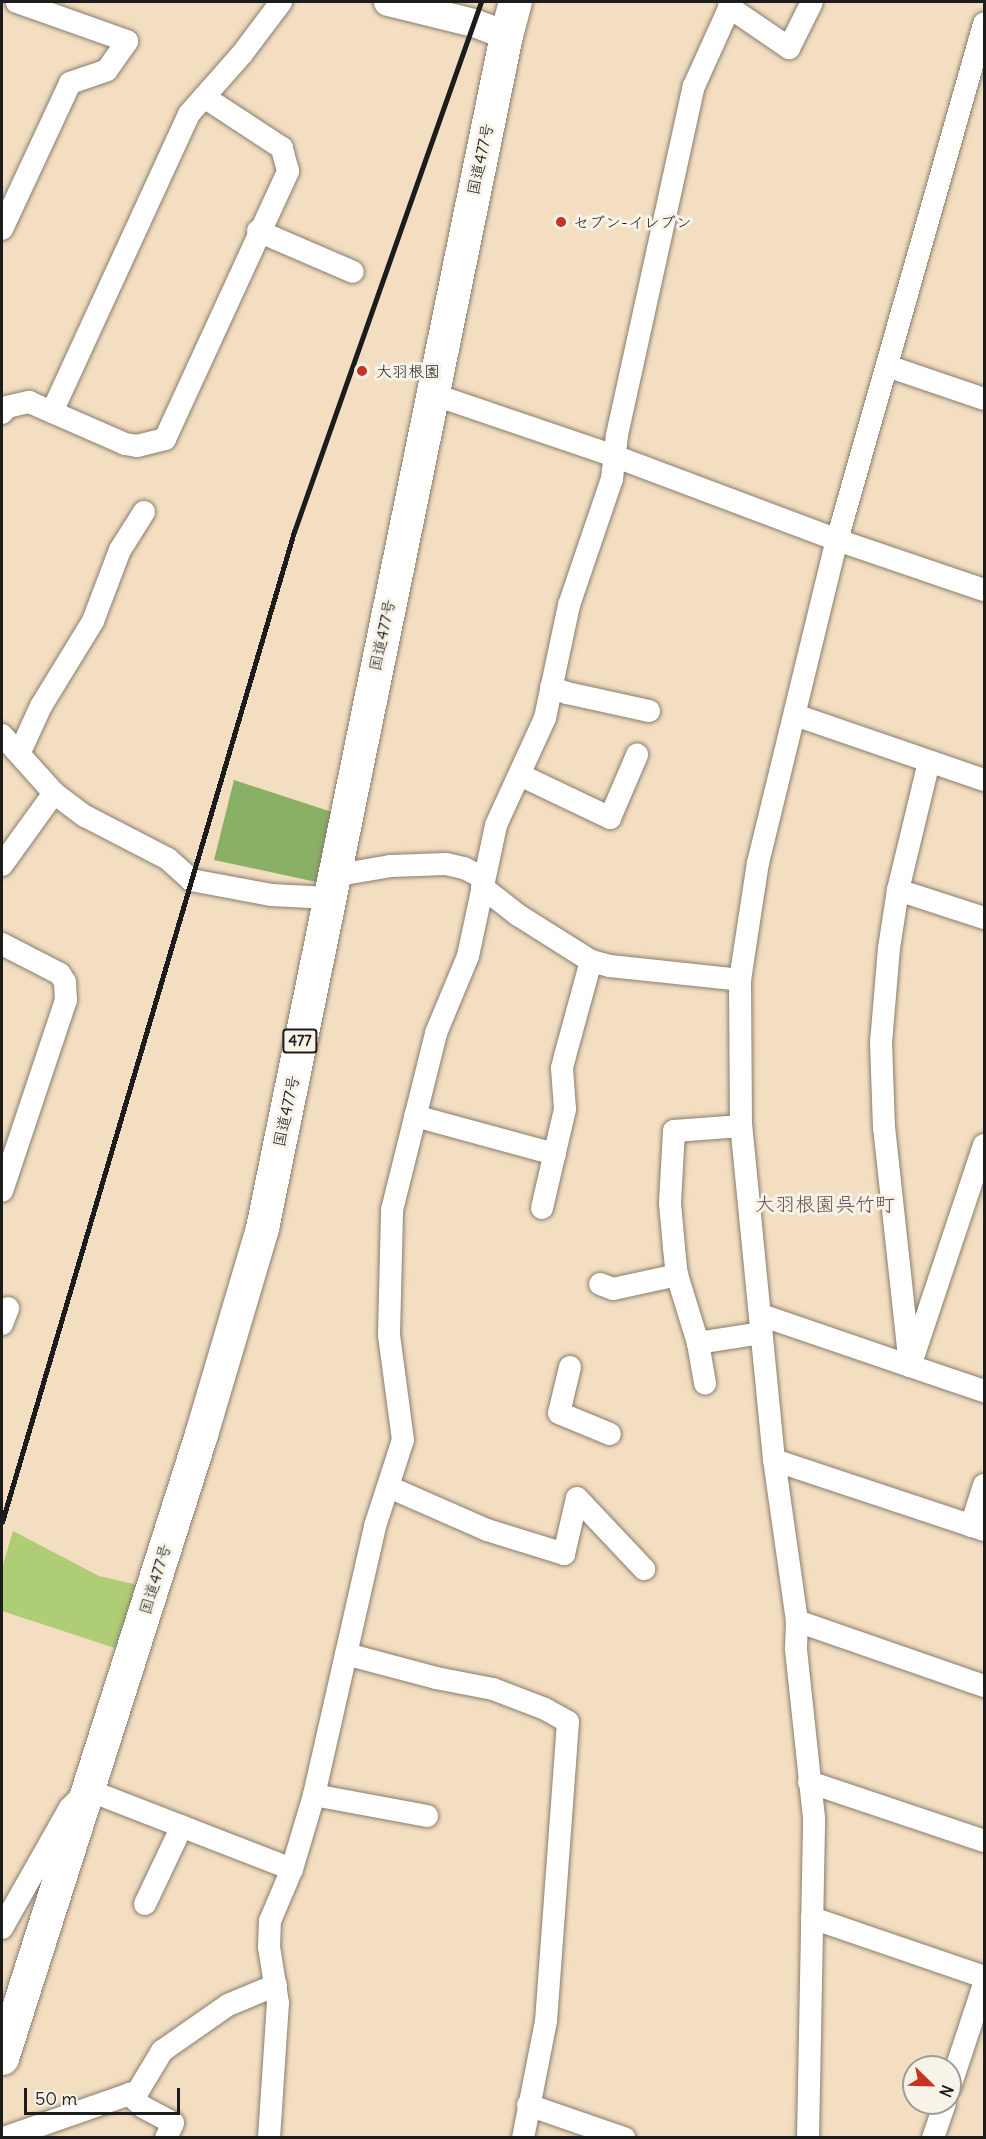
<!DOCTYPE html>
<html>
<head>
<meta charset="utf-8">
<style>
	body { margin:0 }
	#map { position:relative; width:986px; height:2139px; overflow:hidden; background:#f3dec1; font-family:Delius,"Klee One",sans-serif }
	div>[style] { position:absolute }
	.green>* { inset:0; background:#aecd74 }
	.forest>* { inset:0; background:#8ab066 }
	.roads { filter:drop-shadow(0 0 2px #887d6e) drop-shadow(0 0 2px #887d6e) }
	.minor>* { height:22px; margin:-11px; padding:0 11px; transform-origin:11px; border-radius:11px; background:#fff }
	.major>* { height:28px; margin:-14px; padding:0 14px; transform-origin:14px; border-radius:14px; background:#fff }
	.highway>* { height:33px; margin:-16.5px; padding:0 16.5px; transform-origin:16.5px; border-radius:16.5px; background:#fff }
	.rail>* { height:4.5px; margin:-2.25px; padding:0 2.25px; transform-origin:2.25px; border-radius:2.25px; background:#1c1c1c }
	.dots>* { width:16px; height:16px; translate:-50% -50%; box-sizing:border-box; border:3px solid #f7f3e8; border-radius:50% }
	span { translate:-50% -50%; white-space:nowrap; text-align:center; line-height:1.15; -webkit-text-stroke:6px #f7f3e8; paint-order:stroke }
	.shield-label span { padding:2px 4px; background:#f7f3e8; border:2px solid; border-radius:4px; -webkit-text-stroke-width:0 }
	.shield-label { font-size:15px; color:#1c1c1c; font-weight:700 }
	.street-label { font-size:16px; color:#1c1c1c }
	.poi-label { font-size:16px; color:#1c1c1c }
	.left { translate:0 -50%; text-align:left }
	.quarter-label { font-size:20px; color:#674e4a }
	.frame { position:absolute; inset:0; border:3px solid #1c1c1c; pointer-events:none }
	.north { position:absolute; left:902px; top:2055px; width:60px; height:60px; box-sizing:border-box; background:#f7f3e8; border:2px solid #9f9d96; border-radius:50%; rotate:113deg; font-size:16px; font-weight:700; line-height:24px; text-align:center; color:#1c1c1c }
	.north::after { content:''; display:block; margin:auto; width:21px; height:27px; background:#c8321e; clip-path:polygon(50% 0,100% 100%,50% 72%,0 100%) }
	.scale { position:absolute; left:24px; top:2088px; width:156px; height:27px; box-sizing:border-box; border:3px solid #1c1c1c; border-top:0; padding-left:8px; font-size:18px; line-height:21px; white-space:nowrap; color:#1c1c1c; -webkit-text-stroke:4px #f7f3e8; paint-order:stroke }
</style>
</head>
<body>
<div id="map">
	<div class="green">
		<i style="clip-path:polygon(13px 1531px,99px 1576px,138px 1585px,115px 1648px,2px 1611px,2px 1568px)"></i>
	</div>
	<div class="forest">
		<i style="clip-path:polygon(234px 780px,335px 813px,321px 883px,214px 860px)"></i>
	</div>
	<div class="roads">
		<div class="minor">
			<i style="left:729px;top:7px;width:73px;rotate:34.3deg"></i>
			<i style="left:789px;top:48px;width:51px;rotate:-63.4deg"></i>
			<i style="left:2px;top:229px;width:161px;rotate:-65deg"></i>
			<i style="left:70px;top:83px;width:39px;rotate:-19deg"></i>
			<i style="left:107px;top:70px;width:35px;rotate:-55deg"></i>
			<i style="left:127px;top:41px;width:117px;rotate:-160.5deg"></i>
			<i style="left:258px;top:231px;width:103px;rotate:23.3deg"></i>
			<i style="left:887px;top:366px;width:102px;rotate:18.8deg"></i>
			<i style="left:432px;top:394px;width:192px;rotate:18.8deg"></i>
			<i style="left:614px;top:456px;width:238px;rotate:20.6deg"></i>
			<i style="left:837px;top:540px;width:155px;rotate:18.8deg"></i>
			<i style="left:52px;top:412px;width:328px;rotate:-65.3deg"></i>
			<i style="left:189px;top:114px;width:80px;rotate:-48.5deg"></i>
			<i style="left:242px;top:54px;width:65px;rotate:-53.1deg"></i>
			<i style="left:2px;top:413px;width:8px;rotate:-50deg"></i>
			<i style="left:7px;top:407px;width:23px;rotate:-13deg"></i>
			<i style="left:29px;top:402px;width:105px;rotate:23.6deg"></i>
			<i style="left:125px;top:444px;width:12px;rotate:9deg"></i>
			<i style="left:137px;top:446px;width:29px;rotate:-14deg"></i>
			<i style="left:165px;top:439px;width:295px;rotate:-65.3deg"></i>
			<i style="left:288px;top:171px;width:24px;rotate:-105deg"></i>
			<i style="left:282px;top:148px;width:93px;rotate:-146.8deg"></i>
			<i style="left:551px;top:687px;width:17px;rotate:21deg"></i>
			<i style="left:567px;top:693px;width:84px;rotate:12.4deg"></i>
			<i style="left:795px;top:715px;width:200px;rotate:19deg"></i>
			<i style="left:2px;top:735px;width:78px;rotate:48.1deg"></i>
			<i style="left:54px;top:793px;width:39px;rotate:37deg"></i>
			<i style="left:85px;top:816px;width:93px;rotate:27.4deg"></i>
			<i style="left:168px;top:859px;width:31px;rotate:42deg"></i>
			<i style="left:191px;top:880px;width:81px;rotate:10.6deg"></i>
			<i style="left:271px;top:895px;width:59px;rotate:2.9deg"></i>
			<i style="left:20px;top:752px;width:51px;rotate:-65.5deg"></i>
			<i style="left:41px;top:706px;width:100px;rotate:-58.5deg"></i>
			<i style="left:93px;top:621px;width:76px;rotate:-69.2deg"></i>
			<i style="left:120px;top:550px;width:45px;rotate:-57.7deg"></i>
			<i style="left:520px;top:775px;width:100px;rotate:25.5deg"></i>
			<i style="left:610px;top:818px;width:69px;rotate:-66.8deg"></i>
			<i style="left:2px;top:865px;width:89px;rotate:-54.2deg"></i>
			<i style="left:333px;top:876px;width:59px;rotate:-9.8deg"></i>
			<i style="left:391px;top:866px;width:55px;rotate:-2.1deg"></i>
			<i style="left:446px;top:864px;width:18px;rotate:13deg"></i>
			<i style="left:464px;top:868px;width:22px;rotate:27deg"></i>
			<i style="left:482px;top:887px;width:46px;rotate:37.9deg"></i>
			<i style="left:518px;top:915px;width:86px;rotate:32.2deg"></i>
			<i style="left:591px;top:961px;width:20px;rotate:15deg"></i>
			<i style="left:610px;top:966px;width:131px;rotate:6.1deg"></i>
			<i style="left:898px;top:890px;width:132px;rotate:-76.4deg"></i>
			<i style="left:2px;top:944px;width:65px;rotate:27.3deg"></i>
			<i style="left:60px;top:974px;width:9px;rotate:58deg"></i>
			<i style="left:65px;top:982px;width:18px;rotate:87deg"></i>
			<i style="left:66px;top:1000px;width:201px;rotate:108.5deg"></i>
			<i style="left:415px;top:1116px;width:145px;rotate:15.2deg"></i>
			<i style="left:741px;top:1126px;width:67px;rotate:175.7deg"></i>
			<i style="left:674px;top:1131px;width:72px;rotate:93.2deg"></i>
			<i style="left:670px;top:1203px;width:45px;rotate:84.9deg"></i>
			<i style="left:674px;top:1248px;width:27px;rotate:84deg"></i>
			<i style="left:677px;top:1275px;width:71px;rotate:72.8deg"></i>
			<i style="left:698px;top:1343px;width:64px;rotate:-9deg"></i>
			<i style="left:984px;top:1145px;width:233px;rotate:108.5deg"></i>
			<i style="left:910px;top:1366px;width:78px;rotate:18.7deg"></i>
			<i style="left:542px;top:1208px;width:102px;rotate:-76.9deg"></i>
			<i style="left:565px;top:1109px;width:41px;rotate:-94.2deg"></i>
			<i style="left:562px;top:1068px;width:12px;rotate:-76deg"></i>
			<i style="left:565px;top:1056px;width:98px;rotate:-74.7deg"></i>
			<i style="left:600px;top:1284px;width:14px;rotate:21deg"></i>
			<i style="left:613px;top:1289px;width:66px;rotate:-12.3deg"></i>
			<i style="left:761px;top:1315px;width:157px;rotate:18.9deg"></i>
			<i style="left:910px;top:1366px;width:239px;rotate:-96.2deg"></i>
			<i style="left:884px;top:1128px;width:85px;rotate:-92deg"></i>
			<i style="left:881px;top:1043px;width:95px;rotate:-85.2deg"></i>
			<i style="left:889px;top:948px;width:59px;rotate:-81.2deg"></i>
			<i style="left:898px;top:890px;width:90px;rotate:18deg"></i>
			<i style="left:2px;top:1324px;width:17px;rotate:-69deg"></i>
			<i style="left:698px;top:1343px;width:41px;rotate:80.1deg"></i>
			<i style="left:570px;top:1367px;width:47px;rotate:103.4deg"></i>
			<i style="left:559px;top:1413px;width:55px;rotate:22.4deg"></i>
			<i style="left:774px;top:1460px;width:221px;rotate:18.4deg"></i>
			<i style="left:389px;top:1487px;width:107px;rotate:23.7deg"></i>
			<i style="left:487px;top:1530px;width:81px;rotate:17.3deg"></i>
			<i style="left:564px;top:1554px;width:57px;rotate:-76.9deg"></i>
			<i style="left:577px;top:1498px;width:98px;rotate:46.7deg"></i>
			<i style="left:971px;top:1526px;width:43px;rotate:-72.4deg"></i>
			<i style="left:797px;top:1621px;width:198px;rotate:19.2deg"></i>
			<i style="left:346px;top:1654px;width:93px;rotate:14.9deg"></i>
			<i style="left:436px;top:1678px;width:58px;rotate:10.9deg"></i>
			<i style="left:493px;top:1689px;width:56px;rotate:21deg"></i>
			<i style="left:545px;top:1709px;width:26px;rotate:29deg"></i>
			<i style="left:568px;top:1722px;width:300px;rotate:94.2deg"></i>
			<i style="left:546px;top:2021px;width:119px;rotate:101.1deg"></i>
			<i style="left:809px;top:1782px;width:185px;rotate:18.6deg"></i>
			<i style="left:314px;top:1795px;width:115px;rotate:10.5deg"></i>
			<i style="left:145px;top:1904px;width:86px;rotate:-64.6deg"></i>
			<i style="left:812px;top:1918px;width:182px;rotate:18.9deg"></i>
			<i style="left:2px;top:1928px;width:138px;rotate:-60.5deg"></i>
			<i style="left:70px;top:1808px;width:25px;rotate:-45deg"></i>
			<i style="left:88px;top:1790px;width:219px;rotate:21.2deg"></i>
			<i style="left:950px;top:2087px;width:108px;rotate:-71.7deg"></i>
			<i style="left:129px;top:2094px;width:19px;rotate:43deg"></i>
			<i style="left:143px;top:2107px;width:34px;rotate:28deg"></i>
			<i style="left:173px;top:2123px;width:17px;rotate:115deg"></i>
			<i style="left:528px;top:2105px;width:102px;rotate:19deg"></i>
			<i style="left:4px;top:2138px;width:142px;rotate:-19.3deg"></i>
			<i style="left:138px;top:2091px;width:47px;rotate:-59deg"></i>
			<i style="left:162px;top:2051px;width:80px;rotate:-34.9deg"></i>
			<i style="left:228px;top:2005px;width:52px;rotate:-22.6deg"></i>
			<i style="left:269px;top:2138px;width:135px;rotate:-86.2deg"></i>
			<i style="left:278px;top:2003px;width:57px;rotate:-99.1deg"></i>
			<i style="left:269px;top:1947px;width:26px;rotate:-88deg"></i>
			<i style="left:270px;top:1921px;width:56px;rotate:-67.1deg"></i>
			<i style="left:292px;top:1869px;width:77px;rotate:-73.4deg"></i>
			<i style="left:314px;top:1795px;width:276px;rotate:-77.2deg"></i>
			<i style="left:375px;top:1526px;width:90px;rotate:-72deg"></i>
			<i style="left:403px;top:1440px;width:106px;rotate:-97.6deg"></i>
			<i style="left:389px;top:1335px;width:125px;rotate:-88.6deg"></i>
			<i style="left:392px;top:1210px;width:182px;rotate:-76deg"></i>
			<i style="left:436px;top:1033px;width:83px;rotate:-67.4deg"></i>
			<i style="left:468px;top:956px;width:134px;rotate:-77.9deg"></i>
			<i style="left:496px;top:825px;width:118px;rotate:-65.4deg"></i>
			<i style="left:545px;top:718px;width:116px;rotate:-78deg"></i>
			<i style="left:569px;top:605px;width:133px;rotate:-71.2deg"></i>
			<i style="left:612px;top:479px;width:44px;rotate:-83.5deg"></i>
			<i style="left:617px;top:435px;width:357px;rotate:-77.6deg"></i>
			<i style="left:694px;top:86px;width:92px;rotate:-65.7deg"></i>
			<i style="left:808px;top:2138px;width:320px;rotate:-88.9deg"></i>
			<i style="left:814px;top:1818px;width:170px;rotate:-96.1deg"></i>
			<i style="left:796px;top:1649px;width:28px;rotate:-88deg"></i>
			<i style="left:797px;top:1621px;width:163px;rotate:-98.1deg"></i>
			<i style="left:774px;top:1460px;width:336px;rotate:-95.6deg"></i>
			<i style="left:741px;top:1126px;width:146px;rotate:-90.4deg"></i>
			<i style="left:740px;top:980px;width:118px;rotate:-81.3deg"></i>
			<i style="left:758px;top:863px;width:333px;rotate:-76.3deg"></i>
			<i style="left:837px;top:540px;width:537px;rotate:-74.1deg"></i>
			<i style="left:933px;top:2138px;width:37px;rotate:-71deg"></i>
		</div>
		<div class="major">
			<i style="left:388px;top:2px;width:89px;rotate:13.7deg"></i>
			<i style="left:474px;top:23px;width:34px;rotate:21deg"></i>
		</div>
		<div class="highway">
			<i style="left:2px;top:2058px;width:655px;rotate:-72.31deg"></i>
			<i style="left:201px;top:1434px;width:215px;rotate:-73.5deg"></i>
			<i style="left:262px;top:1228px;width:1218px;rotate:-78.44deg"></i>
			<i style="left:506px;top:35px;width:34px;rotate:-75deg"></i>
		</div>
	</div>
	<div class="rail">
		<i style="left:2px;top:1522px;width:1032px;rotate:-73.57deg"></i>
		<i style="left:294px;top:532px;width:562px;rotate:-70.57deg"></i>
	</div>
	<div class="dots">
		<i style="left:561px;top:222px;background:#c8321e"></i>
		<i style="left:362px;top:371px;background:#c8321e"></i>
	</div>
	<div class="shield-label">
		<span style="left:300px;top:1041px">477</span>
	</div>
	<div class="street-label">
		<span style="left:480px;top:159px;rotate:-78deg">国道477号</span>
		<span style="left:382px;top:635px;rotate:-78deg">国道477号</span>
		<span style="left:286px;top:1111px;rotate:-78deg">国道477号</span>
		<span style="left:155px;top:1579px;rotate:-73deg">国道477号</span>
	</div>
	<div class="poi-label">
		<span class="left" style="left:573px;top:222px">セブン-イレブン</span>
		<span class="left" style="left:376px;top:371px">大羽根園</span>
	</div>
	<div class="quarter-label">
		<span style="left:825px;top:1203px">大羽根園呉竹町</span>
	</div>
	<div class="frame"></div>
	<div class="north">N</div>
	<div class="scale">50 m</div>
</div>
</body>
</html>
